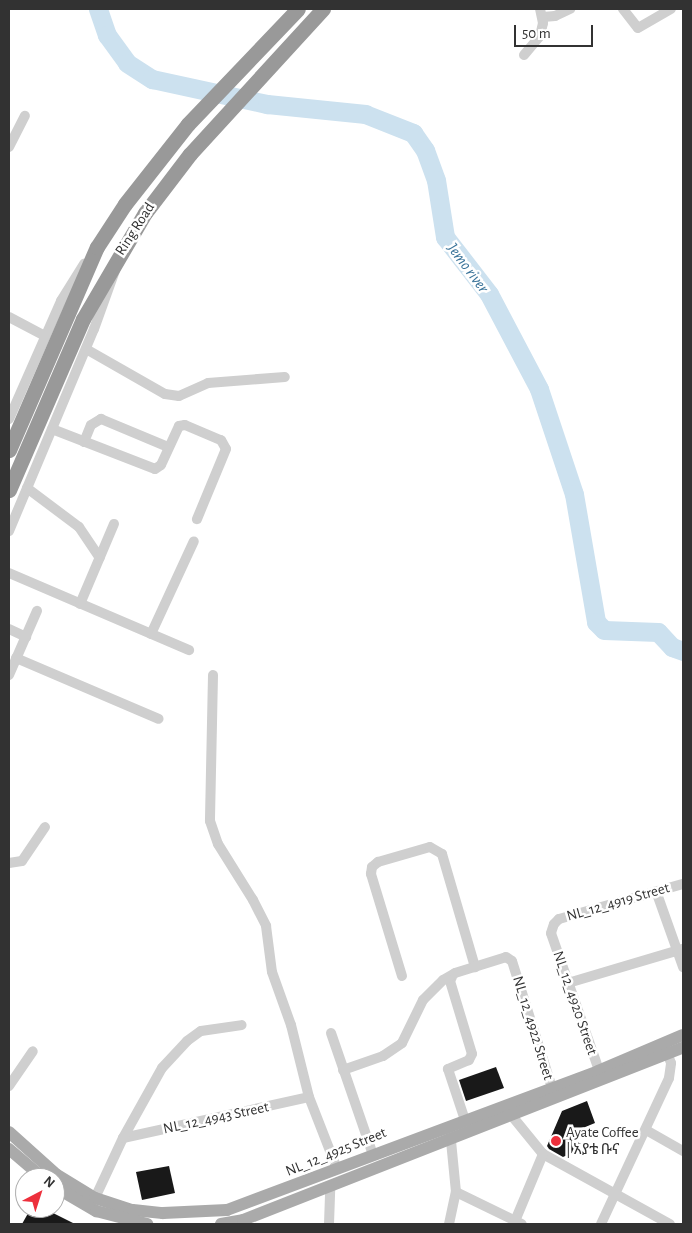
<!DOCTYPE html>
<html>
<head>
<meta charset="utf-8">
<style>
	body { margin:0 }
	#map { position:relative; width:692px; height:1233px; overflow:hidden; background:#fff; font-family:"Alegreya Sans","Noto Sans Ethiopic",sans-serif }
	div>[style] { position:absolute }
	.river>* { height:19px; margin:-9.5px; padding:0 9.5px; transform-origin:9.5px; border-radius:9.5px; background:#cce1ef }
	.building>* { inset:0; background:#191919 }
	.minor>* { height:10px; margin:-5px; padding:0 5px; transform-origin:5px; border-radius:5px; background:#cfcfcf }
	.major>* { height:12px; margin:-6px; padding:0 6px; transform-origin:6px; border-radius:6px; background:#aaa }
	.highway>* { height:15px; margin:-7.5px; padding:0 7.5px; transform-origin:7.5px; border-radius:7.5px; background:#999 }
	.dots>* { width:14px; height:14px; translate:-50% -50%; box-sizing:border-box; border:2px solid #fff; border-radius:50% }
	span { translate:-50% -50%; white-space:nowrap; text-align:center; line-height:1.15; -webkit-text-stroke:5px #fff; paint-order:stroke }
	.street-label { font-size:15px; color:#323232 }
	.poi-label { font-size:15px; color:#323232 }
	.left { translate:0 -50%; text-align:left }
	.water-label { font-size:16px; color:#3b749a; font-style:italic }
	.frame { position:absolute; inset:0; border:10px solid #323232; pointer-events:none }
	.north { position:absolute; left:15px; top:1168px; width:50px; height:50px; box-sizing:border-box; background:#fff; border:1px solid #adadad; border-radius:50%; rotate:40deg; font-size:14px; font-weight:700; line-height:20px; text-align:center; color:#323232 }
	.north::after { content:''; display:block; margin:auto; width:18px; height:22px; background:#ed303c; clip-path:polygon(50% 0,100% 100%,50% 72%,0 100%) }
	.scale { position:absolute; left:514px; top:25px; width:79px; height:22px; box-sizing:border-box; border:2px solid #323232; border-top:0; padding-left:6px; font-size:15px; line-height:18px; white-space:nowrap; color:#323232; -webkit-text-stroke:4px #fff; paint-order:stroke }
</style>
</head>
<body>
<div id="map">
	<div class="river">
		<i style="left:98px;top:9px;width:28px;rotate:71deg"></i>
		<i style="left:107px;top:35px;width:34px;rotate:54deg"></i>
		<i style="left:127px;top:63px;width:30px;rotate:33deg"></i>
		<i style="left:152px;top:79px;width:118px;rotate:12.3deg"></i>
		<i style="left:267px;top:104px;width:99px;rotate:5.8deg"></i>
		<i style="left:365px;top:114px;width:52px;rotate:21.6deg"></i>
		<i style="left:413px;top:133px;width:21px;rotate:55deg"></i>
		<i style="left:425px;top:150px;width:32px;rotate:70deg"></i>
		<i style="left:436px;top:180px;width:58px;rotate:81deg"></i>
		<i style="left:445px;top:237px;width:72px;rotate:52.3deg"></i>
		<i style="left:489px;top:294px;width:107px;rotate:62.2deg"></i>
		<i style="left:539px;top:389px;width:111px;rotate:71.6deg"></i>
		<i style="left:574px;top:494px;width:130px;rotate:80.2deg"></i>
		<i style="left:596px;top:622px;width:11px;rotate:45deg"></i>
		<i style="left:604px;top:630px;width:54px;rotate:2.1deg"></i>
		<i style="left:658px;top:632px;width:21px;rotate:47deg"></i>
		<i style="left:672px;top:647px;width:12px;rotate:20deg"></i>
	</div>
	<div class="building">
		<i style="clip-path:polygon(496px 1067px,504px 1088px,466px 1101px,459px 1080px)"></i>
		<i style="clip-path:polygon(587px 1101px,595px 1123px,578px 1130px,574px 1141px,587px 1146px,563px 1157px,549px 1149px,547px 1146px,562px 1111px)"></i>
		<i style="clip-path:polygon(169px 1166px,175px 1193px,142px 1200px,136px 1172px)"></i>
		<i style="clip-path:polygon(31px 1208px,43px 1208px,75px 1224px,22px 1224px)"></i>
	</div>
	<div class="minor">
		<i style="left:623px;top:9px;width:24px;rotate:52deg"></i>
		<i style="left:638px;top:28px;width:38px;rotate:-30deg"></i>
		<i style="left:543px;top:17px;width:12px;rotate:-5deg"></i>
		<i style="left:555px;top:16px;width:17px;rotate:-25deg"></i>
		<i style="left:524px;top:55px;width:25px;rotate:-50deg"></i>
		<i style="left:540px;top:36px;width:13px;rotate:-77deg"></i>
		<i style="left:543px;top:23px;width:14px;rotate:-102deg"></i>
		<i style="left:9px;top:147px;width:35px;rotate:-63deg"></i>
		<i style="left:9px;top:317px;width:41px;rotate:27.8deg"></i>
		<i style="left:86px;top:349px;width:91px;rotate:29.7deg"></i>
		<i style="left:165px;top:394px;width:14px;rotate:8deg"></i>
		<i style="left:179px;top:396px;width:32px;rotate:-24deg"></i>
		<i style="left:208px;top:383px;width:77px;rotate:-4.5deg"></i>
		<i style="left:9px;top:419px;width:129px;rotate:-66.2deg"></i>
		<i style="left:61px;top:301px;width:44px;rotate:-58.1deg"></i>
		<i style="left:52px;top:429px;width:110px;rotate:21.2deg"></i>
		<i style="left:155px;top:469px;width:7px;rotate:-34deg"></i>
		<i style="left:161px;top:465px;width:43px;rotate:-65.2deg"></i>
		<i style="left:179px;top:426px;width:6px;rotate:-9deg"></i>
		<i style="left:185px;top:425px;width:39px;rotate:23deg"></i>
		<i style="left:221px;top:440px;width:10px;rotate:61deg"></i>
		<i style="left:226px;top:449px;width:76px;rotate:112.5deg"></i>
		<i style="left:84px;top:442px;width:18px;rotate:-68deg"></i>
		<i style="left:91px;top:425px;width:12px;rotate:-31deg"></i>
		<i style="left:101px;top:419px;width:73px;rotate:22.7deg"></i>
		<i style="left:27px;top:488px;width:65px;rotate:36.9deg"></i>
		<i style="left:79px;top:527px;width:37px;rotate:56deg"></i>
		<i style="left:9px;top:531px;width:219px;rotate:-67.2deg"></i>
		<i style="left:94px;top:329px;width:65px;rotate:-70.2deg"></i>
		<i style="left:9px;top:573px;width:196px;rotate:23.2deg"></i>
		<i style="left:80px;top:604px;width:87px;rotate:-67deg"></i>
		<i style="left:9px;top:629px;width:19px;rotate:25deg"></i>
		<i style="left:151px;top:634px;width:102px;rotate:-65.2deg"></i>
		<i style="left:16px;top:658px;width:155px;rotate:23.1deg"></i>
		<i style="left:9px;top:675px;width:70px;rotate:-66.4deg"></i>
		<i style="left:213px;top:675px;width:146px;rotate:91.2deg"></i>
		<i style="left:210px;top:821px;width:24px;rotate:71deg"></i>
		<i style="left:218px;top:844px;width:66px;rotate:58deg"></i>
		<i style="left:253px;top:900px;width:29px;rotate:63deg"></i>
		<i style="left:266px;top:926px;width:46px;rotate:82.6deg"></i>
		<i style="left:272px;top:972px;width:56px;rotate:70.3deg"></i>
		<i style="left:291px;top:1025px;width:74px;rotate:76deg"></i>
		<i style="left:309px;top:1097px;width:77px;rotate:68.7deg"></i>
		<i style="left:9px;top:863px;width:13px;rotate:-9deg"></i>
		<i style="left:22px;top:861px;width:41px;rotate:-55.9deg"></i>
		<i style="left:656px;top:891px;width:81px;rotate:70.4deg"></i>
		<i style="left:402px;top:976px;width:107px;rotate:-106.9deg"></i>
		<i style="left:371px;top:874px;width:7px;rotate:-82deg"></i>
		<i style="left:372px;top:867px;width:8px;rotate:-40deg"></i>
		<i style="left:378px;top:862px;width:54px;rotate:-16.1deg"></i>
		<i style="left:430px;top:847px;width:14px;rotate:30deg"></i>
		<i style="left:442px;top:854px;width:118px;rotate:73.7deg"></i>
		<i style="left:452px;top:977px;width:4px;rotate:117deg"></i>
		<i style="left:450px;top:981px;width:76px;rotate:73.2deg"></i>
		<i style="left:472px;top:1054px;width:7px;rotate:117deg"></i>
		<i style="left:469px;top:1060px;width:23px;rotate:157deg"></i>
		<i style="left:448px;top:1069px;width:54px;rotate:71.6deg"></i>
		<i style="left:568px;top:983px;width:120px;rotate:-16.5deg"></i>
		<i style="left:331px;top:1033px;width:129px;rotate:71deg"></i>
		<i style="left:343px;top:1070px;width:42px;rotate:-19.3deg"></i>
		<i style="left:383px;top:1056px;width:23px;rotate:-34deg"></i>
		<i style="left:402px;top:1043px;width:48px;rotate:-64deg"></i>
		<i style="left:423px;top:1000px;width:28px;rotate:-45deg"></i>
		<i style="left:443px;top:980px;width:14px;rotate:-30deg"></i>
		<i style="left:455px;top:973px;width:53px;rotate:-17.4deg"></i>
		<i style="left:506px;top:957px;width:7px;rotate:34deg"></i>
		<i style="left:512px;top:961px;width:139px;rotate:72.5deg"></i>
		<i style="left:601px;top:1076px;width:151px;rotate:-109.3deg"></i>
		<i style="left:551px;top:933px;width:9px;rotate:-72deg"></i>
		<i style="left:554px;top:924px;width:7px;rotate:-45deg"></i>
		<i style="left:559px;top:919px;width:129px;rotate:-15.8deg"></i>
		<i style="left:9px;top:1086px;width:42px;rotate:-55.6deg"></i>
		<i style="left:512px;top:1116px;width:49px;rotate:50.8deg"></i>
		<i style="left:543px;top:1154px;width:145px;rotate:28.9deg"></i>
		<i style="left:646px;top:1130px;width:43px;rotate:29.6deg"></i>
		<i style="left:123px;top:1138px;width:190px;rotate:-12.4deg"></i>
		<i style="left:456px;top:1192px;width:73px;rotate:25.9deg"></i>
		<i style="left:95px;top:1198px;width:66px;rotate:-65deg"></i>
		<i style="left:123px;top:1138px;width:80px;rotate:-60.9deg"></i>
		<i style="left:162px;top:1068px;width:37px;rotate:-47deg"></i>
		<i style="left:187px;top:1041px;width:17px;rotate:-36deg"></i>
		<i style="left:201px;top:1031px;width:41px;rotate:-8.3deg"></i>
		<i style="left:515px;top:1221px;width:73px;rotate:-67.3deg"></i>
		<i style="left:329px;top:1224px;width:37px;rotate:-88deg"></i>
		<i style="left:449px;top:1224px;width:33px;rotate:-78deg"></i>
		<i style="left:456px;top:1192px;width:61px;rotate:-95.6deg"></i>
		<i style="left:601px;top:1224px;width:161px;rotate:-65deg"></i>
		<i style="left:669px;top:1078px;width:15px;rotate:-82deg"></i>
		<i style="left:671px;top:1063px;width:17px;rotate:-111deg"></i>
	</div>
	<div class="major">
		<i style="left:9px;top:1132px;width:64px;rotate:41.9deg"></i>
		<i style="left:57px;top:1175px;width:44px;rotate:31.2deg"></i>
		<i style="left:95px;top:1198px;width:40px;rotate:18deg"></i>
		<i style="left:133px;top:1210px;width:30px;rotate:6deg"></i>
		<i style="left:163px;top:1213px;width:64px;rotate:-2.7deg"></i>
		<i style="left:227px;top:1210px;width:396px;rotate:-20.5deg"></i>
		<i style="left:598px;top:1071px;width:92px;rotate:-23deg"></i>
		<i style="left:9px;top:1149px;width:45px;rotate:40.5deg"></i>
		<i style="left:55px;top:1187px;width:48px;rotate:30.3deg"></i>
		<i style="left:96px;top:1211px;width:53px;rotate:14.3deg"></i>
		<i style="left:221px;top:1224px;width:22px;rotate:-10deg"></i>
		<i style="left:243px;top:1220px;width:472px;rotate:-21.4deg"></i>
	</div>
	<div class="highway">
		<i style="left:9px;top:450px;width:221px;rotate:-66.6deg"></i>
		<i style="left:97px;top:247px;width:51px;rotate:-56.9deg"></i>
		<i style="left:125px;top:204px;width:102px;rotate:-51.8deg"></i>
		<i style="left:188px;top:124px;width:159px;rotate:-46.3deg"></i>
		<i style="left:9px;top:490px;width:186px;rotate:-66.6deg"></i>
		<i style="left:83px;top:319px;width:123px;rotate:-59.7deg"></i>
		<i style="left:145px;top:213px;width:74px;rotate:-52.7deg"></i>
		<i style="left:190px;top:154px;width:197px;rotate:-47.5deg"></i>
	</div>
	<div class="dots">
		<i style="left:556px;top:1141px;background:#ed303c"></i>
	</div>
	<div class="street-label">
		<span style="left:135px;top:229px;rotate:-57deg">Ring Road</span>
		<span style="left:618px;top:902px;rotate:-16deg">NL_12_4919 Street</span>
		<span style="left:575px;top:1003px;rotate:71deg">NL_12_4920 Street</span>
		<span style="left:533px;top:1028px;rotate:73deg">NL_12_4922 Street</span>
		<span style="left:216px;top:1118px;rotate:-12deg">NL_12_4943 Street</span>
		<span style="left:336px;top:1152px;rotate:-22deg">NL_12_4925 Street</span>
	</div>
	<div class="poi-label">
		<span class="left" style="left:566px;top:1141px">Ayate Coffee<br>| አያቴ ቡና</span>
	</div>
	<div class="water-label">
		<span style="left:468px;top:268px;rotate:53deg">Jemo river</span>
	</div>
	<div class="frame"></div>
	<div class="north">N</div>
	<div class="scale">50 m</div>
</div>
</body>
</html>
